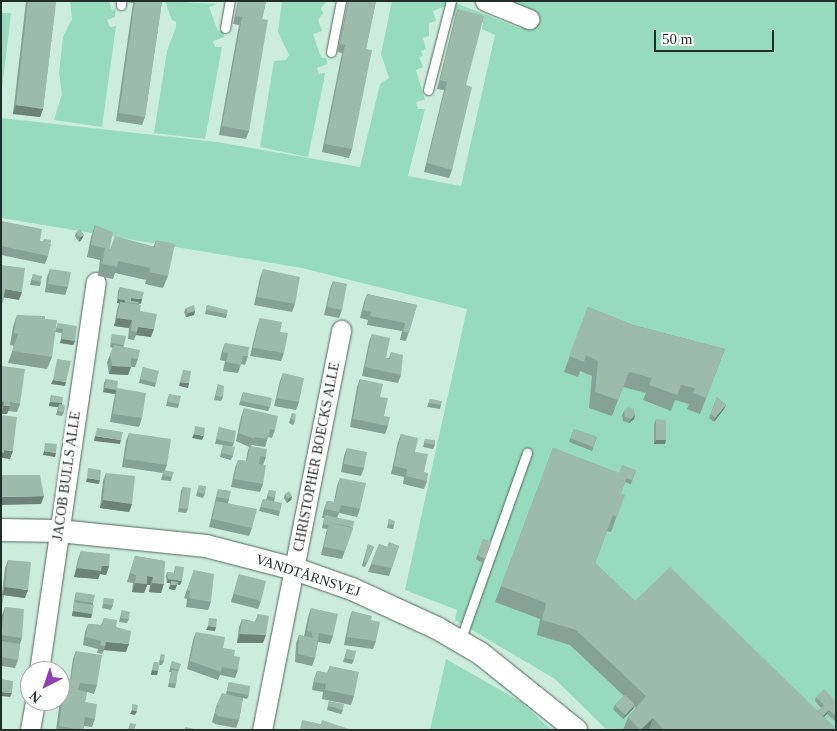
<!DOCTYPE html>
<html>
<head>
<meta charset="utf-8">
<style>
	body { margin:0 }
	#map { position:relative; width:837px; height:731px; overflow:hidden; background:#ccecdd; font-family:"Times New Roman",serif }
	div>[style] { position:absolute }
	.green>* { inset:0; background:#97dbbe }
	.roads { filter:drop-shadow(0 0 1px #4d695d) drop-shadow(0 0 1px #4d695d) }
	.service>* { height:9px; margin:-4.5px; padding:0 4.5px; transform-origin:4.5px; border-radius:4.5px; background:#fff }
	.minor>* { height:19px; margin:-9.5px; padding:0 9.5px; transform-origin:9.5px; border-radius:9.5px; background:#fff }
	.tertiary>* { height:22px; margin:-11px; padding:0 11px; transform-origin:11px; border-radius:11px; background:#fff }
	.wall>* { inset:0; background:#86a195 }
	.shaded-wall>* { inset:0; background:#6d8379 }
	.building>* { inset:0; background:#9cbbad }
	span { translate:-50% -50%; white-space:nowrap; text-align:center; line-height:1.15; -webkit-text-stroke:5px #fff; paint-order:stroke }
	.street-label { font-size:14px; color:#222e29 }
	.frame { position:absolute; inset:0; border:2px solid #222e29; pointer-events:none }
	.north { position:absolute; left:20px; top:661px; width:50px; height:50px; box-sizing:border-box; background:#fff; border:1px solid #a7aba9; border-radius:50%; rotate:221deg; font-size:14px; font-weight:700; line-height:20px; text-align:center; color:#222e29 }
	.north::after { content:''; display:block; margin:auto; width:18px; height:22px; background:#9241b1; clip-path:polygon(50% 0,100% 100%,50% 72%,0 100%) }
	.scale { position:absolute; left:654px; top:30px; width:120px; height:22px; box-sizing:border-box; border:2px solid #222e29; border-top:0; padding-left:6px; font-size:15px; line-height:18px; white-space:nowrap; color:#222e29; -webkit-text-stroke:4px #fff; paint-order:stroke }
</style>
</head>
<body>
<div id="map">
	<div class="green">
		<i style="clip-path:polygon(70px 1px,109px 1px,112px 10px,116px 8px,115px 17px,107px 20px,110px 27px,116px 26px,102px 127px,54px 120px,62px 94px,59px 73px,63px 37px,72px 19px)"></i>
		<i style="clip-path:polygon(165px 1px,217px 4px,209px 7px,218px 31px,223px 31px,224px 37px,213px 41px,215px 47px,222px 47px,221px 53px,205px 139px,154px 133px,167px 51px,176px 27px,176px 22px,172px 20px)"></i>
		<i style="clip-path:polygon(282px 1px,327px 1px,321px 8px,323px 13px,318px 20px,322px 31px,313px 34px,319px 52px,322px 58px,326px 58px,327px 64px,317px 68px,319px 74px,325px 73px,324px 80px,308px 157px,260px 147px,274px 61px,286px 60px,289px 55px,278px 32px)"></i>
		<i style="clip-path:polygon(392px 1px,446px 1px,446px 6px,433px 11px,436px 21px,429px 23px,429px 36px,423px 38px,426px 49px,421px 51px,423px 56px,419px 57px,423px 67px,416px 70px,425px 100px,416px 102px,418px 109px,425px 109px,408px 176px,461px 186px,495px 35px,482px 29px,483px 23px,451px 15px,456px 3px,521px 29px,522px 8px,506px 1px,836px 1px,836px 730px,607px 730px,555px 679px,455px 620px,457px 610px,405px 590px,467px 309px,302px 268px,1px 218px,1px 118px,217px 142px,360px 167px,380px 84px,389px 78px,381px 54px)"></i>
		<i style="clip-path:polygon(1px 13px,11px 13px,1px 97px)"></i>
		<i style="clip-path:polygon(446px 659px,523px 703px,551px 730px,430px 730px)"></i>
	</div>
	<div class="roads">
		<div class="service">
			<i style="left:121px;top:5px;width:4px;rotate:-90deg"></i>
			<i style="left:225px;top:28px;width:27px;rotate:-80deg"></i>
			<i style="left:331px;top:52px;width:52px;rotate:-78.9deg"></i>
			<i style="left:428px;top:90px;width:92px;rotate:-75.5deg"></i>
			<i style="left:460px;top:641px;width:200px;rotate:-70.4deg"></i>
		</div>
		<div class="minor">
			<i style="left:485px;top:1px;width:48px;rotate:22.2deg"></i>
			<i style="left:39px;top:671px;width:393px;rotate:-81.7deg"></i>
			<i style="left:30px;top:730px;width:29px;rotate:-80deg"></i>
			<i style="left:262px;top:730px;width:408px;rotate:-78.8deg"></i>
		</div>
		<div class="tertiary">
			<i style="left:1px;top:530px;width:58px;rotate:1deg"></i>
			<i style="left:59px;top:531px;width:148px;rotate:5.8deg"></i>
			<i style="left:206px;top:546px;width:92px;rotate:14.5deg"></i>
			<i style="left:295px;top:569px;width:60px;rotate:19.3deg"></i>
			<i style="left:352px;top:589px;width:94px;rotate:24.6deg"></i>
			<i style="left:437px;top:628px;width:50px;rotate:30.2deg"></i>
			<i style="left:480px;top:653px;width:123px;rotate:38.7deg"></i>
		</div>
	</div>
	<div class="wall">
		<i style="clip-path:polygon(26px 1px,56px 1px,43px 109px,40px 117px,13px 114px)"></i>
		<i style="clip-path:polygon(126px 1px,162px 1px,145px 117px,142px 125px,116px 121px,133px 3px,126px 2px)"></i>
		<i style="clip-path:polygon(238px 1px,266px 1px,262px 19px,249px 131px,246px 139px,219px 135px,239px 25px,233px 24px)"></i>
		<i style="clip-path:polygon(348px 1px,376px 1px,366px 49px,352px 149px,349px 158px,322px 152px,342px 53px,337px 52px)"></i>
		<i style="clip-path:polygon(458px 9px,466px 85px,452px 170px,449px 178px,424px 172px,444px 90px,437px 89px,455px 17px)"></i>
		<i style="clip-path:polygon(1px 221px,40px 241px,43px 242px,44px 239px,48px 256px,45px 264px,1px 255px)"></i>
		<i style="clip-path:polygon(95px 225px,110px 250px,154px 246px,156px 240px,168px 276px,163px 288px,145px 284px,146px 280px,115px 273px,113px 279px,98px 276px,100px 260px,87px 257px,91px 237px)"></i>
		<i style="clip-path:polygon(76px 232px,82px 239px,79px 242px,75px 236px)"></i>
		<i style="clip-path:polygon(50px 269px,68px 287px,65px 295px,45px 292px,47px 277px)"></i>
		<i style="clip-path:polygon(263px 269px,295px 304px,292px 312px,254px 305px,260px 278px)"></i>
		<i style="clip-path:polygon(33px 274px,41px 282px,40px 286px,30px 285px)"></i>
		<i style="clip-path:polygon(333px 281px,342px 310px,339px 318px,324px 315px,330px 289px)"></i>
		<i style="clip-path:polygon(120px 287px,141px 304px,139px 303px,140px 311px,151px 337px,136px 335px,134px 340px,128px 339px,129px 328px,114px 326px,117px 310px,119px 303px,117px 303px,118px 291px)"></i>
		<i style="clip-path:polygon(367px 294px,417px 305px,406px 341px,400px 340px,402px 331px,367px 325px,368px 320px,360px 318px,364px 302px)"></i>
		<i style="clip-path:polygon(207px 305px,227px 314px,226px 318px,205px 314px)"></i>
		<i style="clip-path:polygon(588px 307px,633px 325px,725px 349px,700px 414px,687px 409px,689px 404px,675px 400px,671px 411px,643px 400px,646px 393px,623px 387px,612px 416px,589px 408px,592px 376px,580px 371px,578px 377px,564px 372px)"></i>
		<i style="clip-path:polygon(186px 308px,195px 311px,194px 315px,186px 317px,184px 312px)"></i>
		<i style="clip-path:polygon(17px 315px,45px 319px,52px 357px,47px 369px,8px 363px,14px 346px,10px 345px,13px 327px)"></i>
		<i style="clip-path:polygon(260px 318px,280px 332px,284px 353px,281px 361px,250px 356px,257px 327px)"></i>
		<i style="clip-path:polygon(58px 323px,75px 341px,73px 345px,60px 343px,62px 333px,55px 332px)"></i>
		<i style="clip-path:polygon(112px 334px,124px 345px,123px 347px,138px 359px,135px 367px,131px 367px,128px 375px,109px 374px,107px 362px,113px 348px,110px 347px)"></i>
		<i style="clip-path:polygon(372px 334px,386px 358px,389px 358px,391px 352px,401px 375px,398px 383px,362px 376px,369px 342px)"></i>
		<i style="clip-path:polygon(225px 343px,248px 356px,245px 365px,241px 364px,238px 373px,223px 371px,225px 361px,220px 360px,222px 351px)"></i>
		<i style="clip-path:polygon(2px 366px,20px 404px,17px 412px,8px 411px,7px 414px,1px 414px,1px 369px)"></i>
		<i style="clip-path:polygon(143px 367px,156px 383px,155px 387px,139px 383px)"></i>
		<i style="clip-path:polygon(283px 373px,299px 402px,296px 410px,274px 406px,280px 381px)"></i>
		<i style="clip-path:polygon(106px 379px,117px 388px,142px 418px,139px 427px,110px 422px,115px 394px,103px 392px,104px 383px)"></i>
		<i style="clip-path:polygon(360px 379px,380px 397px,384px 416px,388px 426px,385px 434px,350px 427px,357px 387px)"></i>
		<i style="clip-path:polygon(218px 384px,223px 397px,221px 401px,214px 400px)"></i>
		<i style="clip-path:polygon(243px 392px,270px 407px,268px 411px,239px 405px)"></i>
		<i style="clip-path:polygon(169px 394px,179px 404px,178px 408px,166px 406px)"></i>
		<i style="clip-path:polygon(51px 395px,62px 404px,64px 412px,62px 416px,56px 415px,58px 407px,49px 406px)"></i>
		<i style="clip-path:polygon(717px 397px,726px 405px,724px 409px,714px 422px,709px 418px)"></i>
		<i style="clip-path:polygon(430px 399px,441px 405px,440px 409px,427px 407px)"></i>
		<i style="clip-path:polygon(244px 408px,275px 430px,272px 438px,268px 437px,265px 447px,252px 445px,251px 446px,266px 457px,263px 465px,263px 484px,260px 492px,231px 487px,235px 468px,238px 460px,246px 461px,247px 454px,249px 447px,236px 441px,241px 417px)"></i>
		<i style="clip-path:polygon(624px 411px,635px 415px,634px 419px,629px 423px,623px 421px,622px 415px)"></i>
		<i style="clip-path:polygon(292px 413px,295px 421px,293px 425px,289px 423px)"></i>
		<i style="clip-path:polygon(656px 419px,665px 444px,654px 444px,654px 424px)"></i>
		<i style="clip-path:polygon(219px 427px,234px 443px,232px 447px,233px 456px,231px 460px,220px 457px,223px 445px,215px 444px)"></i>
		<i style="clip-path:polygon(574px 429px,597px 437px,592px 451px,569px 442px)"></i>
		<i style="clip-path:polygon(129px 433px,167px 465px,165px 470px,172px 477px,171px 481px,161px 480px,163px 473px,122px 467px,126px 441px)"></i>
		<i style="clip-path:polygon(401px 434px,415px 452px,424px 472px,427px 481px,424px 489px,403px 484px,404px 477px,391px 474px,398px 442px)"></i>
		<i style="clip-path:polygon(425px 439px,435px 445px,433px 449px,423px 447px)"></i>
		<i style="clip-path:polygon(347px 448px,364px 468px,361px 476px,341px 472px,344px 456px)"></i>
		<i style="clip-path:polygon(553px 448px,619px 473px,636px 470px,631px 484px,625px 482px,621px 493px,619px 510px,611px 532px,607px 531px,595px 563px,635px 601px,818px 711px,821px 708px,815px 701px,816px 697px,836px 702px,836px 722px,827px 714px,824px 717px,834px 727px,833px 730px,623px 730px,628px 717px,636px 708px,634px 706px,633px 709px,623px 719px,613px 709px,615px 705px,624px 696px,570px 645px,537px 635px,540px 619px,495px 602px)"></i>
		<i style="clip-path:polygon(106px 473px,132px 504px,129px 512px,100px 508px,103px 481px)"></i>
		<i style="clip-path:polygon(340px 478px,360px 509px,357px 517px,339px 513px,337px 518px,353px 528px,342px 559px,321px 555px,327px 529px,322px 528px,324px 518px,322px 518px,324px 509px,327px 501px,334px 502px,337px 486px)"></i>
		<i style="clip-path:polygon(199px 485px,205px 494px,203px 498px,196px 496px)"></i>
		<i style="clip-path:polygon(183px 487px,188px 509px,186px 513px,178px 512px,181px 491px)"></i>
		<i style="clip-path:polygon(218px 489px,229px 499px,228px 503px,252px 528px,249px 536px,209px 527px)"></i>
		<i style="clip-path:polygon(269px 490px,275px 498px,274px 501px,280px 511px,279px 516px,259px 511px,263px 499px,266px 500px)"></i>
		<i style="clip-path:polygon(285px 494px,292px 496px,291px 500px,287px 503px,284px 498px)"></i>
		<i style="clip-path:polygon(389px 519px,394px 525px,393px 529px,387px 528px)"></i>
		<i style="clip-path:polygon(483px 539px,491px 542px,483px 563px,476px 559px)"></i>
		<i style="clip-path:polygon(368px 544px,374px 547px,365px 567px,362px 566px)"></i>
		<i style="clip-path:polygon(379px 544px,387px 547px,399px 546px,389px 576px,368px 572px)"></i>
		<i style="clip-path:polygon(81px 551px,109px 566px,106px 575px,100px 574px,98px 579px,74px 577px,78px 559px)"></i>
		<i style="clip-path:polygon(135px 556px,165px 561px,161px 593px,149px 592px,150px 585px,147px 585px,144px 593px,132px 592px,133px 583px,127px 582px)"></i>
		<i style="clip-path:polygon(8px 560px,25px 598px,4px 595px,1px 608px,1px 595px,2px 595px,5px 568px)"></i>
		<i style="clip-path:polygon(175px 566px,180px 585px,177px 584px,175px 590px,169px 589px,170px 583px,167px 583px,166px 576px,167px 572px,174px 573px)"></i>
		<i style="clip-path:polygon(194px 570px,211px 602px,208px 610px,186px 607px,187px 599px,184px 598px)"></i>
		<i style="clip-path:polygon(239px 574px,261px 601px,258px 609px,231px 602px)"></i>
		<i style="clip-path:polygon(76px 592px,93px 603px,92px 614px,91px 618px,72px 616px,75px 596px)"></i>
		<i style="clip-path:polygon(104px 598px,113px 605px,111px 610px,102px 608px)"></i>
		<i style="clip-path:polygon(5px 607px,22px 638px,20px 644px,18px 660px,15px 668px,1px 666px,1px 622px,2px 615px)"></i>
		<i style="clip-path:polygon(311px 608px,333px 636px,330px 644px,318px 642px,315px 658px,312px 666px,295px 662px,296px 644px,299px 635px,304px 636px,308px 617px)"></i>
		<i style="clip-path:polygon(122px 610px,129px 619px,127px 623px,119px 622px)"></i>
		<i style="clip-path:polygon(352px 611px,371px 620px,376px 641px,373px 649px,344px 645px,349px 620px)"></i>
		<i style="clip-path:polygon(258px 614px,263px 643px,237px 643px,239px 627px,242px 619px,255px 622px)"></i>
		<i style="clip-path:polygon(104px 618px,116px 627px,126px 652px,104px 650px,102px 654px,97px 653px,98px 649px,83px 645px,85px 632px,88px 624px,101px 625px)"></i>
		<i style="clip-path:polygon(196px 632px,234px 656px,238px 670px,235px 678px,220px 675px,218px 680px,187px 669px,193px 640px)"></i>
		<i style="clip-path:polygon(347px 649px,354px 660px,352px 664px,343px 662px)"></i>
		<i style="clip-path:polygon(76px 651px,97px 685px,94px 694px,87px 692px,85px 702px,95px 719px,92px 727px,84px 726px,83px 730px,56px 730px,62px 686px,65px 678px,70px 679px,73px 659px)"></i>
		<i style="clip-path:polygon(161px 654px,164px 661px,162px 665px,159px 665px,157px 675px,151px 675px,154px 662px,159px 663px)"></i>
		<i style="clip-path:polygon(172px 661px,179px 670px,177px 674px,176px 684px,175px 688px,168px 687px,171px 672px,169px 672px)"></i>
		<i style="clip-path:polygon(330px 666px,354px 696px,351px 705px,322px 699px,323px 692px,312px 690px,314px 679px,317px 671px,327px 673px)"></i>
		<i style="clip-path:polygon(229px 682px,249px 695px,247px 699px,243px 698px,239px 720px,236px 728px,215px 724px,212px 722px,217px 704px,226px 694px)"></i>
		<i style="clip-path:polygon(329px 701px,343px 710px,341px 714px,327px 710px)"></i>
	</div>
	<div class="shaded-wall">
		<i style="clip-path:polygon(16px 105px,43px 109px,40px 117px,13px 114px)"></i>
		<i style="clip-path:polygon(84px 235px,82px 239px,79px 242px,80px 237px)"></i>
		<i style="clip-path:polygon(5px 289px,22px 292px,19px 300px,2px 297px)"></i>
		<i style="clip-path:polygon(131px 298px,142px 299px,141px 304px,130px 302px)"></i>
		<i style="clip-path:polygon(118px 299px,125px 300px,124px 304px,117px 303px)"></i>
		<i style="clip-path:polygon(195px 311px,194px 315px,186px 317px,188px 313px)"></i>
		<i style="clip-path:polygon(117px 318px,132px 320px,129px 328px,114px 326px)"></i>
		<i style="clip-path:polygon(138px 327px,154px 329px,151px 337px,136px 335px)"></i>
		<i style="clip-path:polygon(62px 339px,75px 341px,73px 345px,60px 343px)"></i>
		<i style="clip-path:polygon(112px 366px,131px 367px,128px 375px,109px 374px)"></i>
		<i style="clip-path:polygon(53px 380px,66px 382px,65px 386px,51px 384px)"></i>
		<i style="clip-path:polygon(180px 382px,189px 383px,188px 388px,179px 386px)"></i>
		<i style="clip-path:polygon(105px 388px,116px 390px,115px 394px,103px 392px)"></i>
		<i style="clip-path:polygon(1px 401px,4px 402px,1px 410px)"></i>
		<i style="clip-path:polygon(50px 402px,62px 403px,61px 407px,59px 404px,58px 407px,49px 406px)"></i>
		<i style="clip-path:polygon(726px 405px,724px 409px,714px 422px,715px 418px)"></i>
		<i style="clip-path:polygon(4px 406px,10px 406px,7px 414px,1px 414px)"></i>
		<i style="clip-path:polygon(635px 415px,634px 419px,629px 423px,631px 419px)"></i>
		<i style="clip-path:polygon(194px 434px,204px 436px,202px 440px,192px 438px)"></i>
		<i style="clip-path:polygon(95px 436px,121px 440px,120px 444px,94px 441px)"></i>
		<i style="clip-path:polygon(656px 440px,666px 440px,665px 444px,654px 444px)"></i>
		<i style="clip-path:polygon(4px 450px,13px 451px,10px 459px,2px 458px,1px 460px,1px 452px)"></i>
		<i style="clip-path:polygon(44px 451px,56px 453px,55px 457px,43px 455px)"></i>
		<i style="clip-path:polygon(87px 478px,100px 480px,99px 484px,86px 482px)"></i>
		<i style="clip-path:polygon(44px 496px,41px 504px,1px 505px,1px 497px)"></i>
		<i style="clip-path:polygon(292px 496px,291px 500px,287px 503px,288px 499px)"></i>
		<i style="clip-path:polygon(103px 500px,132px 504px,129px 512px,100px 508px)"></i>
		<i style="clip-path:polygon(102px 566px,109px 566px,106px 575px,100px 574px,98px 579px,74px 577px,77px 568px)"></i>
		<i style="clip-path:polygon(147px 576px,153px 577px,150px 585px,147px 585px,144px 593px,132px 592px,135px 583px)"></i>
		<i style="clip-path:polygon(168px 579px,182px 581px,180px 585px,171px 583px,171px 581px,170px 583px,167px 583px)"></i>
		<i style="clip-path:polygon(152px 583px,164px 584px,161px 593px,149px 592px)"></i>
		<i style="clip-path:polygon(171px 585px,177px 585px,175px 590px,169px 589px)"></i>
		<i style="clip-path:polygon(5px 587px,28px 590px,25px 598px,2px 595px)"></i>
		<i style="clip-path:polygon(73px 611px,92px 614px,91px 618px,72px 616px)"></i>
		<i style="clip-path:polygon(208px 626px,216px 627px,215px 631px,206px 630px)"></i>
		<i style="clip-path:polygon(240px 634px,266px 635px,263px 643px,237px 643px)"></i>
		<i style="clip-path:polygon(106px 642px,129px 644px,126px 652px,104px 650px)"></i>
		<i style="clip-path:polygon(152px 670px,158px 671px,157px 675px,151px 675px)"></i>
		<i style="clip-path:polygon(1px 692px,12px 693px,10px 697px,1px 696px)"></i>
		<i style="clip-path:polygon(635px 705px,633px 709px,623px 719px,625px 715px)"></i>
		<i style="clip-path:polygon(132px 710px,137px 711px,135px 715px,130px 714px)"></i>
		<i style="clip-path:polygon(829px 710px,827px 714px,813px 728px,815px 724px)"></i>
		<i style="clip-path:polygon(653px 718px,649px 730px,641px 730px)"></i>
	</div>
	<div class="building">
		<i style="clip-path:polygon(28px 1px,56px 1px,43px 109px,16px 105px)"></i>
		<i style="clip-path:polygon(135px 1px,162px 1px,145px 117px,119px 113px)"></i>
		<i style="clip-path:polygon(239px 1px,266px 1px,262px 19px,268px 20px,249px 131px,222px 126px,242px 17px,236px 16px)"></i>
		<i style="clip-path:polygon(349px 1px,376px 1px,366px 49px,372px 50px,352px 149px,325px 144px,345px 45px,340px 44px)"></i>
		<i style="clip-path:polygon(458px 9px,484px 16px,466px 85px,472px 87px,452px 170px,427px 163px,447px 82px,440px 80px)"></i>
		<i style="clip-path:polygon(1px 221px,42px 229px,40px 241px,51px 244px,48px 256px,1px 246px)"></i>
		<i style="clip-path:polygon(95px 225px,113px 232px,109px 252px,115px 236px,155px 247px,156px 240px,175px 244px,168px 276px,149px 272px,150px 268px,118px 261px,117px 267px,102px 264px,105px 248px,91px 245px)"></i>
		<i style="clip-path:polygon(80px 229px,84px 235px,80px 237px,76px 232px)"></i>
		<i style="clip-path:polygon(44px 239px,51px 240px,50px 247px,51px 244px,44px 242px)"></i>
		<i style="clip-path:polygon(1px 265px,25px 268px,22px 292px,5px 289px,3px 303px,1px 303px)"></i>
		<i style="clip-path:polygon(50px 269px,71px 272px,68px 287px,48px 284px)"></i>
		<i style="clip-path:polygon(263px 269px,300px 277px,295px 304px,257px 297px)"></i>
		<i style="clip-path:polygon(33px 274px,42px 276px,41px 282px,32px 280px)"></i>
		<i style="clip-path:polygon(333px 281px,347px 284px,342px 310px,327px 307px)"></i>
		<i style="clip-path:polygon(120px 287px,144px 292px,142px 299px,131px 298px,131px 301px,139px 302px,138px 304px,125px 302px,125px 300px,118px 299px)"></i>
		<i style="clip-path:polygon(367px 294px,417px 305px,409px 333px,403px 332px,405px 323px,370px 316px,371px 312px,363px 310px)"></i>
		<i style="clip-path:polygon(120px 302px,141px 305px,140px 311px,157px 314px,154px 329px,138px 327px,137px 332px,131px 331px,132px 320px,117px 318px)"></i>
		<i style="clip-path:polygon(194px 305px,195px 311px,188px 313px,186px 308px)"></i>
		<i style="clip-path:polygon(207px 305px,228px 310px,227px 314px,206px 310px)"></i>
		<i style="clip-path:polygon(588px 307px,633px 325px,725px 349px,706px 398px,693px 393px,695px 388px,681px 385px,677px 395px,649px 385px,652px 378px,629px 372px,618px 400px,595px 392px,598px 361px,586px 355px,584px 362px,569px 356px)"></i>
		<i style="clip-path:polygon(17px 315px,45px 316px,45px 319px,57px 320px,52px 357px,12px 351px,18px 334px,14px 333px)"></i>
		<i style="clip-path:polygon(260px 318px,282px 322px,280px 332px,288px 333px,284px 353px,253px 348px)"></i>
		<i style="clip-path:polygon(58px 323px,77px 326px,75px 341px,62px 339px,63px 329px,57px 328px)"></i>
		<i style="clip-path:polygon(112px 334px,126px 336px,124px 345px,111px 343px)"></i>
		<i style="clip-path:polygon(372px 334px,390px 338px,386px 358px,390px 359px,391px 352px,403px 355px,401px 375px,365px 367px)"></i>
		<i style="clip-path:polygon(225px 343px,249px 347px,248px 356px,243px 356px,241px 365px,226px 362px,228px 353px,223px 352px)"></i>
		<i style="clip-path:polygon(114px 345px,140px 350px,138px 359px,131px 358px,131px 367px,112px 366px,110px 354px)"></i>
		<i style="clip-path:polygon(57px 359px,71px 361px,66px 382px,53px 380px)"></i>
		<i style="clip-path:polygon(2px 366px,25px 369px,20px 404px,10px 402px,10px 406px,4px 406px,4px 402px,1px 401px,1px 374px)"></i>
		<i style="clip-path:polygon(143px 367px,159px 371px,156px 383px,140px 379px)"></i>
		<i style="clip-path:polygon(183px 370px,191px 371px,189px 383px,180px 382px)"></i>
		<i style="clip-path:polygon(283px 373px,304px 378px,299px 402px,277px 398px)"></i>
		<i style="clip-path:polygon(106px 379px,118px 381px,117px 390px,105px 388px)"></i>
		<i style="clip-path:polygon(360px 379px,383px 384px,380px 397px,388px 398px,384px 416px,390px 417px,388px 426px,353px 419px)"></i>
		<i style="clip-path:polygon(218px 384px,224px 386px,223px 397px,216px 396px)"></i>
		<i style="clip-path:polygon(117px 388px,146px 393px,142px 418px,113px 414px)"></i>
		<i style="clip-path:polygon(243px 392px,272px 398px,270px 407px,241px 401px)"></i>
		<i style="clip-path:polygon(169px 394px,181px 396px,179px 404px,168px 402px)"></i>
		<i style="clip-path:polygon(51px 395px,63px 397px,62px 403px,50px 402px)"></i>
		<i style="clip-path:polygon(717px 397px,726px 405px,715px 418px,711px 414px)"></i>
		<i style="clip-path:polygon(430px 399px,442px 401px,441px 405px,429px 403px)"></i>
		<i style="clip-path:polygon(59px 404px,65px 405px,64px 412px,58px 411px)"></i>
		<i style="clip-path:polygon(628px 407px,634px 409px,635px 415px,631px 419px,625px 417px,624px 411px)"></i>
		<i style="clip-path:polygon(244px 408px,278px 416px,275px 430px,270px 429px,268px 439px,254px 437px,254px 439px,239px 433px)"></i>
		<i style="clip-path:polygon(292px 413px,296px 414px,295px 421px,291px 419px)"></i>
		<i style="clip-path:polygon(1px 415px,17px 417px,13px 451px,4px 450px,4px 453px,1px 452px)"></i>
		<i style="clip-path:polygon(656px 419px,666px 420px,666px 440px,656px 440px)"></i>
		<i style="clip-path:polygon(195px 426px,205px 428px,204px 436px,194px 434px)"></i>
		<i style="clip-path:polygon(219px 427px,236px 431px,234px 443px,216px 439px)"></i>
		<i style="clip-path:polygon(97px 428px,123px 432px,121px 440px,95px 436px)"></i>
		<i style="clip-path:polygon(574px 429px,597px 437px,593px 447px,570px 438px)"></i>
		<i style="clip-path:polygon(129px 433px,171px 439px,167px 465px,125px 459px)"></i>
		<i style="clip-path:polygon(401px 434px,418px 438px,415px 452px,428px 454px,424px 472px,428px 473px,427px 481px,406px 476px,407px 469px,394px 466px)"></i>
		<i style="clip-path:polygon(425px 439px,435px 440px,435px 445px,425px 443px)"></i>
		<i style="clip-path:polygon(45px 443px,57px 444px,56px 453px,44px 451px)"></i>
		<i style="clip-path:polygon(223px 445px,235px 447px,233px 456px,221px 453px)"></i>
		<i style="clip-path:polygon(250px 446px,267px 449px,266px 457px,260px 456px,259px 464px,266px 465px,263px 484px,234px 479px,238px 460px,247px 461px)"></i>
		<i style="clip-path:polygon(347px 448px,367px 452px,364px 468px,344px 464px)"></i>
		<i style="clip-path:polygon(553px 448px,627px 476px,621px 493px,625px 495px,617px 517px,613px 515px,595px 563px,635px 601px,670px 567px,834px 727px,831px 730px,664px 730px,653px 718px,640px 730px,628px 717px,646px 696px,576px 630px,542px 620px,546px 603px,501px 586px)"></i>
		<i style="clip-path:polygon(622px 465px,636px 470px,632px 480px,626px 478px,627px 476px,619px 473px)"></i>
		<i style="clip-path:polygon(88px 468px,101px 470px,100px 480px,87px 478px)"></i>
		<i style="clip-path:polygon(164px 470px,174px 472px,172px 477px,163px 475px)"></i>
		<i style="clip-path:polygon(106px 473px,135px 476px,132px 504px,103px 500px)"></i>
		<i style="clip-path:polygon(1px 475px,40px 475px,44px 496px,1px 497px)"></i>
		<i style="clip-path:polygon(340px 478px,366px 483px,360px 509px,341px 505px,339px 512px,325px 509px,327px 501px,335px 502px)"></i>
		<i style="clip-path:polygon(199px 485px,206px 486px,205px 494px,197px 492px)"></i>
		<i style="clip-path:polygon(183px 487px,191px 488px,188px 509px,179px 508px)"></i>
		<i style="clip-path:polygon(218px 489px,231px 491px,229px 499px,217px 497px)"></i>
		<i style="clip-path:polygon(269px 490px,276px 491px,275px 498px,268px 496px)"></i>
		<i style="clip-path:polygon(289px 491px,292px 496px,288px 499px,285px 494px)"></i>
		<i style="clip-path:polygon(263px 499px,282px 503px,280px 511px,261px 507px)"></i>
		<i style="clip-path:polygon(216px 501px,257px 509px,252px 528px,212px 519px)"></i>
		<i style="clip-path:polygon(325px 515px,354px 521px,353px 527px,329px 523px,329px 525px,323px 524px)"></i>
		<i style="clip-path:polygon(389px 519px,395px 521px,394px 525px,388px 524px)"></i>
		<i style="clip-path:polygon(329px 523px,353px 528px,345px 551px,324px 547px)"></i>
		<i style="clip-path:polygon(483px 539px,491px 542px,485px 559px,477px 555px)"></i>
		<i style="clip-path:polygon(389px 542px,399px 546px,392px 568px,371px 564px,379px 544px,387px 547px)"></i>
		<i style="clip-path:polygon(368px 544px,374px 547px,367px 563px,364px 562px)"></i>
		<i style="clip-path:polygon(81px 551px,110px 554px,109px 566px,102px 566px,101px 571px,77px 568px)"></i>
		<i style="clip-path:polygon(135px 556px,165px 561px,164px 584px,152px 583px,153px 577px,147px 576px,147px 584px,135px 583px,136px 575px,130px 573px)"></i>
		<i style="clip-path:polygon(8px 560px,31px 562px,28px 590px,5px 587px)"></i>
		<i style="clip-path:polygon(175px 566px,184px 567px,182px 581px,168px 579px,167px 572px,175px 573px)"></i>
		<i style="clip-path:polygon(194px 570px,214px 574px,211px 602px,189px 598px,190px 591px,187px 590px)"></i>
		<i style="clip-path:polygon(239px 574px,266px 581px,261px 601px,234px 594px)"></i>
		<i style="clip-path:polygon(171px 581px,178px 582px,177px 585px,171px 585px)"></i>
		<i style="clip-path:polygon(76px 592px,95px 595px,93px 603px,75px 600px)"></i>
		<i style="clip-path:polygon(1px 595px,4px 595px,2px 605px,1px 605px)"></i>
		<i style="clip-path:polygon(104px 598px,114px 599px,113px 605px,103px 604px)"></i>
		<i style="clip-path:polygon(74px 602px,94px 605px,92px 614px,73px 611px)"></i>
		<i style="clip-path:polygon(5px 607px,24px 609px,22px 638px,1px 635px)"></i>
		<i style="clip-path:polygon(311px 608px,338px 614px,333px 636px,319px 633px,315px 658px,298px 654px,299px 635px,313px 638px,311px 632px,307px 631px)"></i>
		<i style="clip-path:polygon(122px 610px,130px 612px,129px 619px,121px 618px)"></i>
		<i style="clip-path:polygon(352px 611px,372px 616px,371px 620px,380px 622px,376px 641px,347px 637px)"></i>
		<i style="clip-path:polygon(258px 614px,269px 616px,266px 635px,240px 634px,242px 619px,256px 622px)"></i>
		<i style="clip-path:polygon(104px 618px,117px 620px,116px 627px,131px 631px,129px 644px,106px 642px,105px 646px,100px 645px,101px 641px,86px 637px,88px 624px,102px 625px)"></i>
		<i style="clip-path:polygon(209px 618px,217px 619px,216px 627px,208px 626px)"></i>
		<i style="clip-path:polygon(196px 632px,225px 637px,223px 648px,235px 650px,234px 656px,240px 657px,238px 670px,222px 667px,221px 672px,190px 661px)"></i>
		<i style="clip-path:polygon(1px 641px,20px 644px,18px 660px,1px 657px)"></i>
		<i style="clip-path:polygon(347px 649px,356px 651px,354px 660px,345px 658px)"></i>
		<i style="clip-path:polygon(76px 651px,102px 655px,97px 685px,80px 683px,78px 690px,87px 692px,85px 702px,97px 704px,95px 719px,85px 717px,83px 730px,59px 726px,65px 678px,71px 679px)"></i>
		<i style="clip-path:polygon(161px 654px,165px 655px,164px 661px,160px 660px)"></i>
		<i style="clip-path:polygon(172px 661px,181px 664px,179px 670px,170px 668px)"></i>
		<i style="clip-path:polygon(154px 662px,160px 663px,158px 671px,152px 670px)"></i>
		<i style="clip-path:polygon(330px 666px,359px 672px,354px 696px,325px 690px,326px 684px,314px 682px,317px 671px,328px 673px)"></i>
		<i style="clip-path:polygon(172px 670px,178px 671px,176px 684px,169px 683px)"></i>
		<i style="clip-path:polygon(1px 679px,13px 681px,12px 693px,1px 692px)"></i>
		<i style="clip-path:polygon(229px 682px,250px 686px,249px 695px,227px 691px)"></i>
		<i style="clip-path:polygon(824px 689px,836px 702px,836px 716px,829px 710px,823px 716px,818px 711px,824px 705px,816px 697px)"></i>
		<i style="clip-path:polygon(222px 693px,243px 698px,239px 720px,218px 716px,215px 713px,216px 707px,219px 708px,217px 704px)"></i>
		<i style="clip-path:polygon(625px 695px,635px 705px,625px 715px,615px 705px)"></i>
		<i style="clip-path:polygon(329px 701px,344px 704px,343px 710px,328px 706px)"></i>
		<i style="clip-path:polygon(132px 704px,138px 705px,137px 711px,132px 710px)"></i>
		<i style="clip-path:polygon(302px 720px,321px 724px,322px 720px,352px 730px,300px 730px)"></i>
		<i style="clip-path:polygon(130px 723px,136px 724px,134px 730px,128px 730px)"></i>
		<i style="clip-path:polygon(185px 727px,200px 730px,185px 730px)"></i>
	</div>
	<div class="street-label">
		<span style="left:317px;top:457px;rotate:-79deg">CHRISTOPHER BOECKS ALLE</span>
		<span style="left:67px;top:476px;rotate:-82deg">JACOB BULLS ALLE</span>
		<span style="left:308px;top:576px;rotate:18deg">VANDTÅRNSVEJ</span>
	</div>
	<div class="frame"></div>
	<div class="north">N</div>
	<div class="scale">50 m</div>
</div>
</body>
</html>
